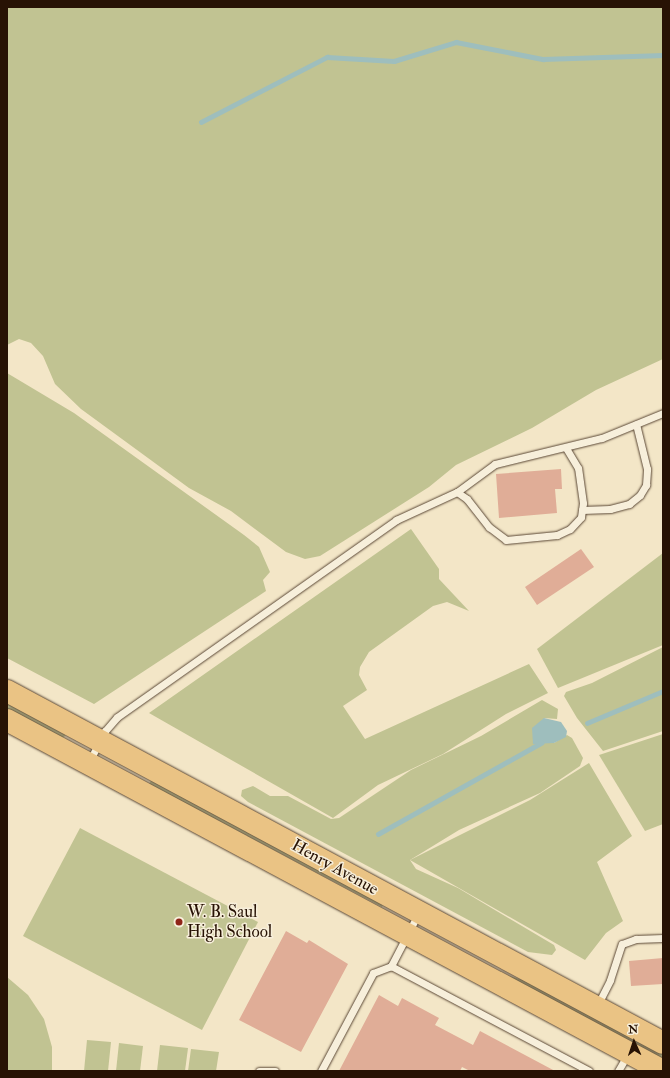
<!DOCTYPE html>
<html>
<head>
<meta charset="utf-8">
<style>
	body { margin:0 }
	#map { position:relative; width:670px; height:1078px; overflow:hidden; background:#f3e6c7; font-family:"IM FELL Double Pica",serif }
	div>[style] { position:absolute }
	.green>* { inset:0; background:#c1c392 }
	.water>* { inset:0; background:#9ebebd }
	.stream>* { height:4.5px; margin:-2.25px; padding:0 2.25px; transform-origin:2.25px; border-radius:2.25px; background:#9ebebd }
	.building>* { inset:0; background:#e0ad97 }
	.roads { filter:drop-shadow(0 0 1px #5a4735) drop-shadow(0 0 1px #5a4735) }
	.lane>* { height:7px; margin:-3.5px; padding:0 3.5px; transform-origin:3.5px; border-radius:3.5px; background:#f7efdb }
	.primary>* { height:22px; margin:-11px; padding:0 11px; transform-origin:11px; border-radius:11px; background:#eac384 }
	.dots>* { width:11px; height:11px; translate:-50% -50%; box-sizing:border-box; border:2px solid #f7efdb; border-radius:50% }
	span { translate:-50% -50%; white-space:nowrap; text-align:center; line-height:1.15; -webkit-text-stroke:3px #f7efdb; paint-order:stroke }
	.street-label { font-size:17px; color:#271204 }
	.poi-label { font-size:17px; color:#271204 }
	.left { translate:0 -50%; text-align:left }
	.frame { position:absolute; inset:0; border:8px solid #271204; pointer-events:none }
	.north { position:absolute; left:614px; top:1022px; width:40px; height:40px; -webkit-text-stroke:3px #f7efdb; paint-order:stroke; rotate:357deg; font-size:11px; font-weight:700; line-height:16px; text-align:center; color:#271204 }
	.north::after { content:''; display:block; margin:auto; width:14px; height:18px; background:#271204; clip-path:polygon(50% 0,100% 100%,50% 72%,0 100%) }
</style>
</head>
<body>
<div id="map">
	<div class="green">
		<i style="clip-path:polygon(7px 7px,663px 7px,663px 359px,596px 390px,532px 428px,456px 465px,429px 487px,320px 556px,305px 559px,286px 552px,231px 511px,189px 488px,81px 409px,55px 384px,43px 356px,31px 343px,19px 339px,7px 345px)"></i>
		<i style="clip-path:polygon(7px 373px,74px 413px,244px 535px,259px 547px,270px 572px,263px 580px,266px 591px,94px 704px,7px 658px)"></i>
		<i style="clip-path:polygon(411px 529px,439px 569px,439px 579px,469px 611px,447px 602px,433px 606px,369px 652px,360px 667px,359px 675px,367px 690px,343px 706px,365px 739px,529px 664px,548px 693px,506px 714px,443px 754px,378px 785px,333px 818px,149px 713px)"></i>
		<i style="clip-path:polygon(663px 553px,663px 645px,558px 688px,537px 649px)"></i>
		<i style="clip-path:polygon(663px 647px,663px 731px,603px 751px,577px 718px,564px 696px,566px 692px,592px 683px)"></i>
		<i style="clip-path:polygon(7px 700px,66px 734px,65px 736px,62px 738px,7px 711px)"></i>
		<i style="clip-path:polygon(542px 700px,558px 709px,557px 719px,544px 718px,554px 743px,567px 735px,572px 738px,583px 758px,580px 766px,540px 793px,459px 830px,410px 860px,416px 869px,458px 888px,554px 945px,556px 950px,552px 955px,528px 952px,248px 802px,241px 796px,242px 790px,253px 786px,270px 796px,288px 796px,331px 819px,339px 818px,411px 770px,481px 736px)"></i>
		<i style="clip-path:polygon(663px 734px,663px 824px,645px 831px,599px 755px)"></i>
		<i style="clip-path:polygon(589px 763px,632px 836px,597px 862px,623px 921px,606px 933px,585px 960px,410px 860px,530px 800px)"></i>
		<i style="clip-path:polygon(152px 779px,383px 903px,382px 907px,149px 784px)"></i>
		<i style="clip-path:polygon(80px 828px,258px 922px,202px 1030px,23px 936px)"></i>
		<i style="clip-path:polygon(503px 974px,536px 984px,663px 1052px,663px 1062px)"></i>
		<i style="clip-path:polygon(7px 977px,28px 995px,44px 1019px,52px 1047px,52px 1071px,7px 1071px)"></i>
		<i style="clip-path:polygon(87px 1040px,111px 1042px,108px 1071px,84px 1071px)"></i>
		<i style="clip-path:polygon(119px 1043px,143px 1046px,140px 1071px,116px 1071px)"></i>
		<i style="clip-path:polygon(160px 1045px,188px 1048px,185px 1071px,157px 1071px)"></i>
		<i style="clip-path:polygon(191px 1049px,219px 1052px,216px 1071px,188px 1071px)"></i>
	</div>
	<div class="water">
		<i style="clip-path:polygon(544px 718px,561px 722px,567px 731px,566px 737px,554px 743px,533px 744px,532px 728px)"></i>
	</div>
	<div class="stream">
		<i style="left:201px;top:122px;width:142px;rotate:-27.3deg"></i>
		<i style="left:327px;top:57px;width:67px;rotate:3.4deg"></i>
		<i style="left:394px;top:61px;width:65px;rotate:-17deg"></i>
		<i style="left:456px;top:42px;width:89px;rotate:11.1deg"></i>
		<i style="left:543px;top:59px;width:120px;rotate:-1.9deg"></i>
		<i style="left:587px;top:723px;width:82px;rotate:-22.8deg"></i>
		<i style="left:378px;top:834px;width:187px;rotate:-29.2deg"></i>
	</div>
	<div class="building">
		<i style="clip-path:polygon(561px 469px,562px 489px,555px 489px,557px 513px,499px 518px,496px 474px)"></i>
		<i style="clip-path:polygon(581px 549px,594px 567px,537px 605px,525px 587px)"></i>
		<i style="clip-path:polygon(286px 931px,307px 943px,309px 940px,348px 964px,301px 1052px,239px 1020px)"></i>
		<i style="clip-path:polygon(663px 958px,663px 984px,631px 986px,629px 961px)"></i>
		<i style="clip-path:polygon(379px 995px,398px 1006px,402px 998px,439px 1018px,435px 1025px,473px 1045px,480px 1031px,555px 1071px,470px 1071px,462px 1067px,460px 1071px,339px 1071px)"></i>
	</div>
	<div class="roads">
		<div class="lane">
			<i style="left:457px;top:492px;width:12px;rotate:35deg"></i>
			<i style="left:467px;top:499px;width:36px;rotate:52deg"></i>
			<i style="left:489px;top:527px;width:21px;rotate:37deg"></i>
			<i style="left:506px;top:540px;width:51px;rotate:-5.6deg"></i>
			<i style="left:557px;top:535px;width:14px;rotate:-25deg"></i>
			<i style="left:570px;top:529px;width:16px;rotate:-47deg"></i>
			<i style="left:581px;top:517px;width:14px;rotate:-82deg"></i>
			<i style="left:583px;top:503px;width:35px;rotate:-98deg"></i>
			<i style="left:578px;top:468px;width:23px;rotate:-121deg"></i>
			<i style="left:582px;top:510px;width:28px;rotate:-2deg"></i>
			<i style="left:610px;top:509px;width:20px;rotate:-15deg"></i>
			<i style="left:629px;top:504px;width:14px;rotate:-39deg"></i>
			<i style="left:640px;top:495px;width:12px;rotate:-59deg"></i>
			<i style="left:646px;top:485px;width:16px;rotate:-86deg"></i>
			<i style="left:647px;top:469px;width:46px;rotate:-103.7deg"></i>
			<i style="left:89px;top:762px;width:35px;rotate:-63deg"></i>
			<i style="left:105px;top:731px;width:18px;rotate:-49deg"></i>
			<i style="left:117px;top:717px;width:342px;rotate:-35.2deg"></i>
			<i style="left:396px;top:520px;width:67px;rotate:-24.7deg"></i>
			<i style="left:457px;top:492px;width:47px;rotate:-36.4deg"></i>
			<i style="left:495px;top:464px;width:110px;rotate:-13.7deg"></i>
			<i style="left:602px;top:438px;width:66px;rotate:-22.3deg"></i>
			<i style="left:418px;top:914px;width:59px;rotate:117.4deg"></i>
			<i style="left:391px;top:966px;width:224px;rotate:27.9deg"></i>
			<i style="left:597px;top:1006px;width:29px;rotate:-63deg"></i>
			<i style="left:610px;top:980px;width:38px;rotate:-72deg"></i>
			<i style="left:622px;top:944px;width:15px;rotate:-20deg"></i>
			<i style="left:636px;top:939px;width:27px;rotate:-2deg"></i>
			<i style="left:259px;top:1071px;width:16px"></i>
			<i style="left:321px;top:1071px;width:111px;rotate:-62deg"></i>
			<i style="left:373px;top:973px;width:19px;rotate:-21deg"></i>
			<i style="left:618px;top:1071px;width:20px;rotate:-60deg"></i>
		</div>
		<div class="primary">
			<i style="left:7px;top:691px;width:744px;rotate:28.22deg"></i>
			<i style="left:7px;top:720px;width:744px;rotate:28.15deg"></i>
		</div>
	</div>
	<div class="dots">
		<i style="left:179px;top:922px;background:#8f2418"></i>
	</div>
	<div class="street-label">
		<span style="left:335px;top:867px;rotate:29deg">Henry Avenue</span>
	</div>
	<div class="poi-label">
		<span class="left" style="left:187px;top:922px">W. B. Saul<br>High School</span>
	</div>
	<div class="frame"></div>
	<div class="north">N</div>
</div>
</body>
</html>
